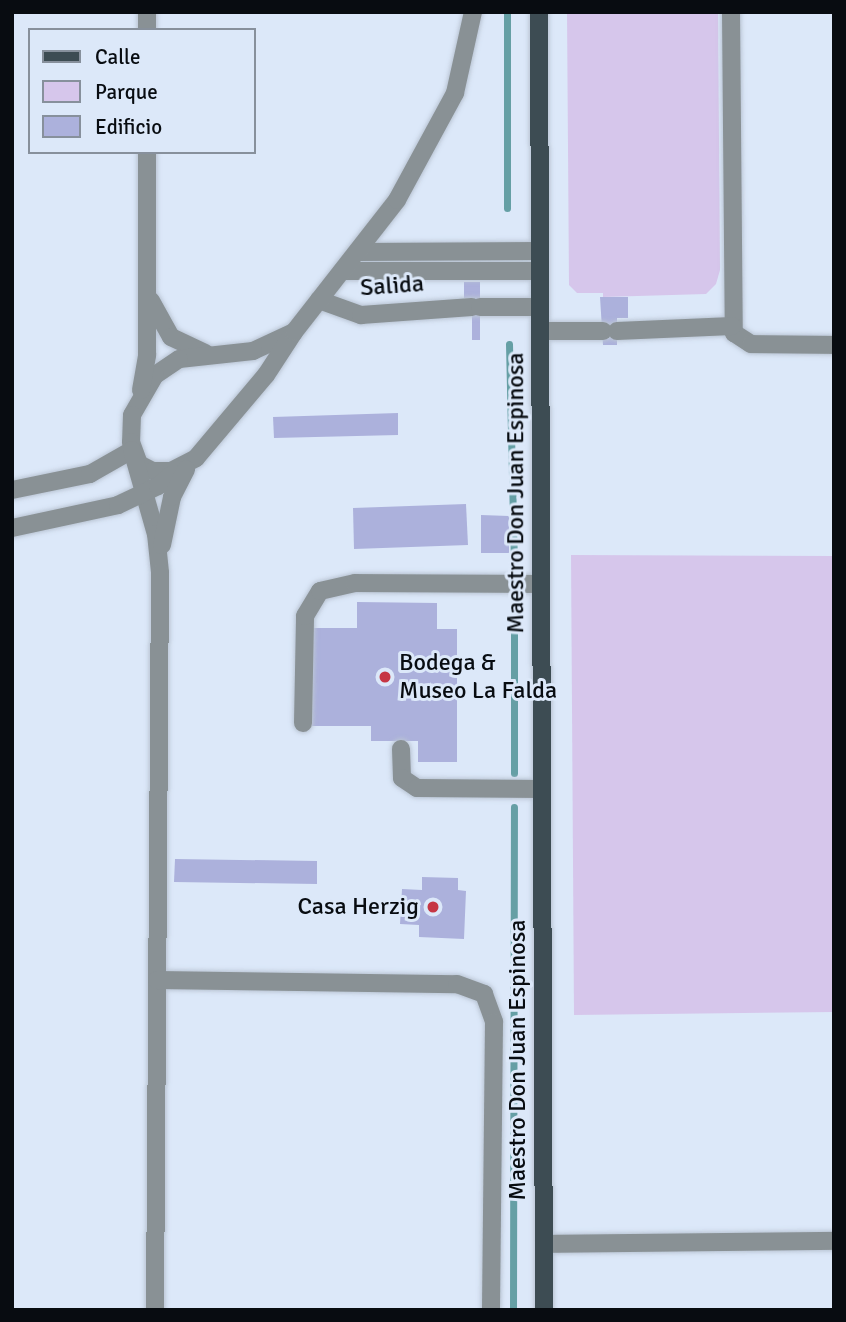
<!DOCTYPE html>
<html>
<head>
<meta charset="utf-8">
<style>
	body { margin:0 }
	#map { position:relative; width:846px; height:1322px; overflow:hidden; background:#dce8f9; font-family:Signika,sans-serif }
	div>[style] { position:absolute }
	.green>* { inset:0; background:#d6c6eb }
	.stream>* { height:7px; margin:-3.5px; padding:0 3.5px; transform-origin:3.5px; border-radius:3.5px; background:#659fa5 }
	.building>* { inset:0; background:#acb1dc }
	.roads { filter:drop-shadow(0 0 2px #bac5d4) drop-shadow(0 0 2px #bac5d4) }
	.minor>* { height:18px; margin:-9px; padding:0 9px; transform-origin:9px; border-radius:9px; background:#899195 }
	.major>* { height:18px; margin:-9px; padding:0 9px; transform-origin:9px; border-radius:9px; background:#3d4c53 }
	.dots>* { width:19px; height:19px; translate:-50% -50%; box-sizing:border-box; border:4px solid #dce8f9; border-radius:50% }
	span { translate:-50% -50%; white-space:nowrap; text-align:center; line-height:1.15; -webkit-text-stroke:6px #dce8f9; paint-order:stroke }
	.street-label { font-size:24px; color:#080c11 }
	.poi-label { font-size:24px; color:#080c11 }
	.left { translate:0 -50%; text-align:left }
	.right { translate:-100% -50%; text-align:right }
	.frame { position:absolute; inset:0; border:14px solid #080c11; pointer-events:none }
	.legend { position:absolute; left:28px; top:28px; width:228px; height:126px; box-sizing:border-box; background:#dce8f9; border:2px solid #87909c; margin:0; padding:9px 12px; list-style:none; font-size:21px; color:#080c11 }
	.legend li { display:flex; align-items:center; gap:14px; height:35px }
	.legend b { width:35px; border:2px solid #87909c }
</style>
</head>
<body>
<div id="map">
	<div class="green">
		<i style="clip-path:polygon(567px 12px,718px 12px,720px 270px,716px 284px,706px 294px,603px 297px,603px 293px,577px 293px,569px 285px)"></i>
		<i style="clip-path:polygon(571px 555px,834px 556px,834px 1012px,574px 1015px)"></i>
	</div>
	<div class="stream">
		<i style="left:507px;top:12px;width:196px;rotate:90deg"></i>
		<i style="left:509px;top:344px;width:213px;rotate:88.7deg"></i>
		<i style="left:514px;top:773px;width:171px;rotate:-90deg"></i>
		<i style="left:513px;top:1310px;width:503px;rotate:-89.89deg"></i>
	</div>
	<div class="building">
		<i style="clip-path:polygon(464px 282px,480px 282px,480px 340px,472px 340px,472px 298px,464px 298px)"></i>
		<i style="clip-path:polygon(600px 297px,628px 297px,628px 318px,617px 318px,617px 345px,603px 345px)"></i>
		<i style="clip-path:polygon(398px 413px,398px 435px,274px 438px,273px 417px)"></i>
		<i style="clip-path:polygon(466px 504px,468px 545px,354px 549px,353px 508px)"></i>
		<i style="clip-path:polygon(481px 515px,509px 516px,509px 553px,481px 553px)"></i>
		<i style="clip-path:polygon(357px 602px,437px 603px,437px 629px,457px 629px,457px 762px,418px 762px,418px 741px,371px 741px,371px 726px,312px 726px,313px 628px,357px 628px)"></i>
		<i style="clip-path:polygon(175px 859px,317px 861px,317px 884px,174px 882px)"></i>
		<i style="clip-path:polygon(422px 877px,458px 878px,458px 890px,466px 891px,464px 939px,419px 937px,419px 925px,400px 924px,402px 889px,422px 890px)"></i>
	</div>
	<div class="roads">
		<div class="minor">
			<i style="left:731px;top:12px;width:321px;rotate:89.5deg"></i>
			<i style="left:734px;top:333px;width:20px;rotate:33deg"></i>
			<i style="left:751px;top:344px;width:83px;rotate:0.7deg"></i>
			<i style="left:147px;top:30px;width:18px;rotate:-90deg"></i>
			<i style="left:357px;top:252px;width:183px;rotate:-0.3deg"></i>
			<i style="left:342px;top:271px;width:198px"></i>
			<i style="left:319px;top:300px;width:45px;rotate:19.7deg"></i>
			<i style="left:361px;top:315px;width:111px;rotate:-4.1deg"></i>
			<i style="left:151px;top:301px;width:41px;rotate:60.9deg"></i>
			<i style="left:171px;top:337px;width:38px;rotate:25deg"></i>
			<i style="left:480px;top:307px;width:60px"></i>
			<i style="left:540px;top:331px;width:63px"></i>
			<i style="left:617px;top:331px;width:115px;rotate:-2.5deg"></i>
			<i style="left:294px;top:332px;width:45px;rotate:155.1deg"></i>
			<i style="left:253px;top:351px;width:74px;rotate:173.8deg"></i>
			<i style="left:179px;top:359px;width:29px;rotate:146deg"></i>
			<i style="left:155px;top:375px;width:46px;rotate:119.9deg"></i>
			<i style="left:132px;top:415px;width:27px;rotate:92deg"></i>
			<i style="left:131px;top:442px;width:23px;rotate:70deg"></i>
			<i style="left:139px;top:464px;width:16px;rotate:27deg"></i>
			<i style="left:153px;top:471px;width:18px"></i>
			<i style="left:171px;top:471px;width:28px;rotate:-27deg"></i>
			<i style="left:196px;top:458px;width:109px;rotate:-49.9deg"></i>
			<i style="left:266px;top:375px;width:51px;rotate:-56.9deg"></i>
			<i style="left:294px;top:332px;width:167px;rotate:-52deg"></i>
			<i style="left:397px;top:200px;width:122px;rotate:-61.5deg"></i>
			<i style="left:455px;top:93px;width:83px;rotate:-77.5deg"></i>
			<i style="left:141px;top:390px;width:36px;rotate:-80deg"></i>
			<i style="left:147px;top:355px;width:203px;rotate:-90deg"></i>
			<i style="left:12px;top:490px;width:80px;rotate:-11.6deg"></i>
			<i style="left:90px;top:474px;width:48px;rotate:-29.7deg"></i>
			<i style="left:132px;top:450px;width:87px;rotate:74.1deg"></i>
			<i style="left:156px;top:534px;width:39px;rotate:84deg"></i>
			<i style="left:160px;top:573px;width:737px;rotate:90.39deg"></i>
			<i style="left:12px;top:528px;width:108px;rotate:-12.2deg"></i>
			<i style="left:118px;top:505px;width:44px;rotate:-25.4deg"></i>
			<i style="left:158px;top:486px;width:26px;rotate:-39deg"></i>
			<i style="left:162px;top:545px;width:49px;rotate:-78.2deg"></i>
			<i style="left:172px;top:497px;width:31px;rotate:-63deg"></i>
			<i style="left:303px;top:723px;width:107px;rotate:-88.9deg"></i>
			<i style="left:305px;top:616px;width:29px;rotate:-59deg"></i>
			<i style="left:320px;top:591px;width:36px;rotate:-13deg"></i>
			<i style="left:355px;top:583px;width:186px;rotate:0.3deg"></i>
			<i style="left:401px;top:749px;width:29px;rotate:88deg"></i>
			<i style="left:402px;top:778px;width:18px;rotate:34deg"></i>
			<i style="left:417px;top:788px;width:125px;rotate:0.5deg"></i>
			<i style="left:157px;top:980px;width:300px;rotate:0.8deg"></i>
			<i style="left:457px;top:984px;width:29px;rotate:20deg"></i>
			<i style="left:484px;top:994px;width:30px;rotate:70deg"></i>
			<i style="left:494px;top:1022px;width:288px;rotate:90.6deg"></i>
			<i style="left:544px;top:1244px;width:290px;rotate:-0.6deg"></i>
		</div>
		<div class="major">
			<i style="left:539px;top:12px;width:1298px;rotate:89.78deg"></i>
		</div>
	</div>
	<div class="dots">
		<i style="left:385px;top:677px;background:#c63644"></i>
		<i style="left:433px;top:907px;background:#c63644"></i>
	</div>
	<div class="street-label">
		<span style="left:392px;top:286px;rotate:-4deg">Salida</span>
		<span style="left:516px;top:493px;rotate:-90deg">Maestro Don Juan Espinosa</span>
		<span style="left:518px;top:1060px;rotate:-90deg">Maestro Don Juan Espinosa</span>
	</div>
	<div class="poi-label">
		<span class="left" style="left:399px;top:677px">Bodega &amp;<br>Museo La Falda</span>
		<span class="right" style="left:419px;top:907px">Casa Herzig</span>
	</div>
	<div class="frame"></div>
	<ul class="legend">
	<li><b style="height:9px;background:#3d4c53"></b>Calle</li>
	<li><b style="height:19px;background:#d6c6eb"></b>Parque</li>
	<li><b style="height:19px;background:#acb1dc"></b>Edificio</li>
	</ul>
</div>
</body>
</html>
